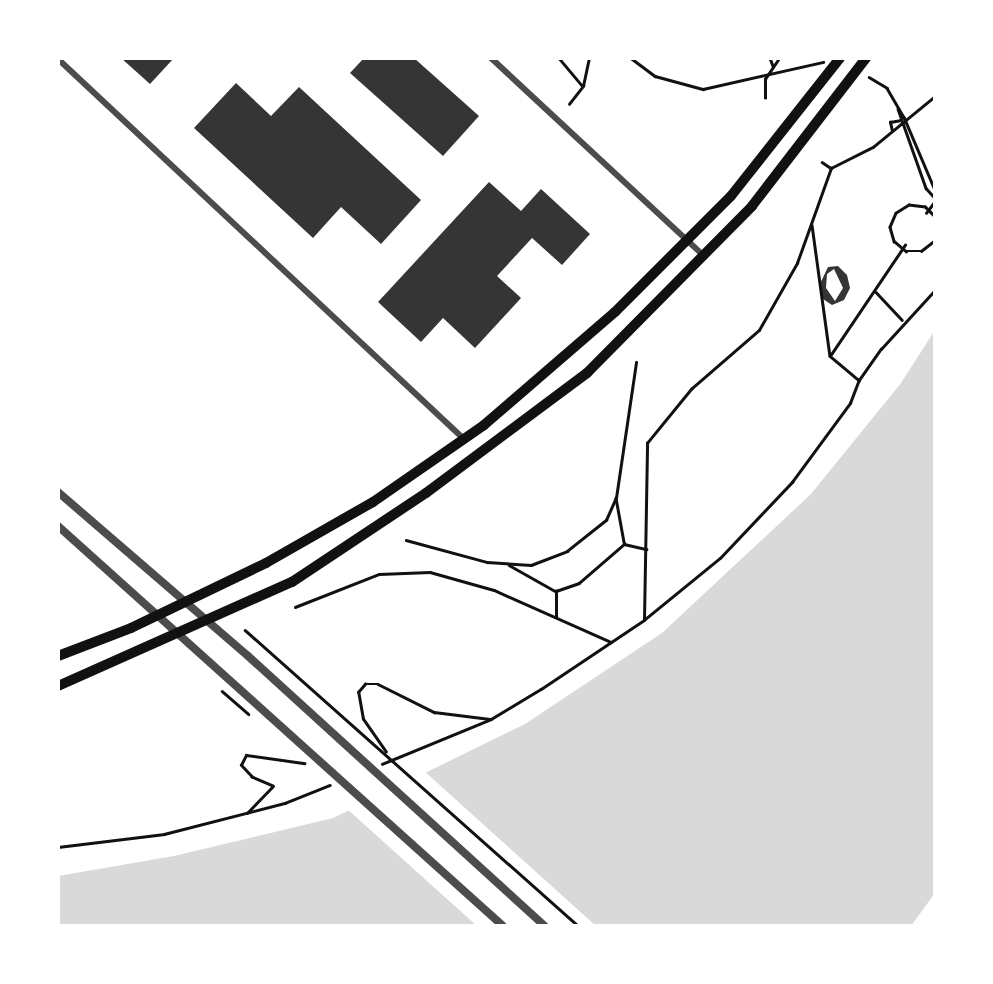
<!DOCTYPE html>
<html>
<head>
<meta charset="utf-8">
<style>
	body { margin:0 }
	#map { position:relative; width:993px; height:984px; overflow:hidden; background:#fff; font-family:Inter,sans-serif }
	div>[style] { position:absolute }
	.water>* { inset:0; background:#d9d9d9 }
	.pier>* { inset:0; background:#fff }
	.building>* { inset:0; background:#353535 }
	.path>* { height:2.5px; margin:-1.25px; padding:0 1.25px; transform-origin:1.25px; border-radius:1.25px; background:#111 }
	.minor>* { height:6px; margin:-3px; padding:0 3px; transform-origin:3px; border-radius:3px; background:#4c4c4c }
	.tertiary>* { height:8px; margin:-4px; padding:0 4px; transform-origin:4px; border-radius:4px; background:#4c4c4c }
	.secondary>* { height:10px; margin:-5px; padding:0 5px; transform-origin:5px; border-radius:5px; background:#111 }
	span { translate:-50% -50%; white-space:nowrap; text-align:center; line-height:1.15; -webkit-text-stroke:5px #fff; paint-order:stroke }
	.frame { position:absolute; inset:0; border:60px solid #fff; pointer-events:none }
</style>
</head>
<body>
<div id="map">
	<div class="water">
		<i style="clip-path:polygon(935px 330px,935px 893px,911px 926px,58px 926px,58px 876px,174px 856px,333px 818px,525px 724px,662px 633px,811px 494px,901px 383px)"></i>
	</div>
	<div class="pier">
		<i style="clip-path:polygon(423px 770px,596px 926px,477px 926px,346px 808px)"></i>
	</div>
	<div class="building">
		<i style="clip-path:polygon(121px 58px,174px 58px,150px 84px)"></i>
		<i style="clip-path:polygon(364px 58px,414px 58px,479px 116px,443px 156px,350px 73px)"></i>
		<i style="clip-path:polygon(236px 83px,271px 116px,299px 87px,421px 200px,381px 244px,341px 207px,313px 238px,194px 128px)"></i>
		<i style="clip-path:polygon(489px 182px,521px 211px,541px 189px,590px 234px,562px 265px,532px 238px,497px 276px,521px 298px,475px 348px,443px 318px,421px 342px,378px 302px)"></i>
		<i style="clip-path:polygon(evenodd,838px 266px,847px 275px,850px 288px,844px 300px,832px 305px,823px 299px,819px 286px,828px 267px,838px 266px,834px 269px,843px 288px,835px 301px,826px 288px,827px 274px,834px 269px)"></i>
	</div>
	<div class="path">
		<i style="left:559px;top:58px;width:35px;rotate:50deg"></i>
		<i style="left:631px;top:58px;width:30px;rotate:37deg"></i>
		<i style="left:655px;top:76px;width:50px;rotate:15.2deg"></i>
		<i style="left:703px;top:89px;width:123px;rotate:-12.7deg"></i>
		<i style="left:770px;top:58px;width:9px;rotate:69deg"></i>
		<i style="left:869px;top:77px;width:21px;rotate:31deg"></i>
		<i style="left:887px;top:88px;width:34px;rotate:60deg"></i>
		<i style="left:904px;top:117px;width:79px;rotate:67deg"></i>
		<i style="left:765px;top:98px;width:19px;rotate:-90deg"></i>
		<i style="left:765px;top:79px;width:25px;rotate:-56deg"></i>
		<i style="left:569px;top:104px;width:23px;rotate:-52deg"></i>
		<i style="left:583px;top:86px;width:29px;rotate:-78deg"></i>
		<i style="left:898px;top:109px;width:84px;rotate:70.5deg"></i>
		<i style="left:926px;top:188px;width:13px;rotate:48deg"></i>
		<i style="left:892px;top:131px;width:9px;rotate:-103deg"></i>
		<i style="left:890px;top:122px;width:11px;rotate:-10deg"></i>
		<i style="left:935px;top:154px;width:25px;rotate:90deg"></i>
		<i style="left:822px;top:162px;width:11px;rotate:34deg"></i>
		<i style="left:831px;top:168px;width:47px;rotate:-26.6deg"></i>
		<i style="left:873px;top:147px;width:80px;rotate:-39.4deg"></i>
		<i style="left:926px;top:213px;width:15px;rotate:-53deg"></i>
		<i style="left:935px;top:217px;width:14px;rotate:-135deg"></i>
		<i style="left:925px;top:207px;width:16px;rotate:-173deg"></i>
		<i style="left:909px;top:205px;width:15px;rotate:148deg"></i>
		<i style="left:896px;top:213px;width:15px;rotate:113deg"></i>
		<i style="left:890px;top:227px;width:15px;rotate:74deg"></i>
		<i style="left:894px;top:241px;width:16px;rotate:40deg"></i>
		<i style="left:906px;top:251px;width:15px"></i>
		<i style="left:921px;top:251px;width:18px;rotate:-38deg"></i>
		<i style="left:812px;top:225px;width:132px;rotate:82.2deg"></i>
		<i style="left:830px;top:356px;width:134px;rotate:-56deg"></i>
		<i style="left:876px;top:292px;width:38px;rotate:47deg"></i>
		<i style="left:830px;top:356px;width:38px;rotate:40deg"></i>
		<i style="left:616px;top:498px;width:45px;rotate:79.7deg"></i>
		<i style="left:406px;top:540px;width:84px;rotate:15.2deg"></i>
		<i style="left:487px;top:562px;width:44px;rotate:3.9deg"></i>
		<i style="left:531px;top:565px;width:39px;rotate:-21deg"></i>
		<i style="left:567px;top:551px;width:50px;rotate:-38.5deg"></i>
		<i style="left:606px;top:520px;width:24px;rotate:-66deg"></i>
		<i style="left:616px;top:498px;width:137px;rotate:-81.6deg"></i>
		<i style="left:509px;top:565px;width:53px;rotate:29.5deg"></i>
		<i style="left:295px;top:607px;width:90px;rotate:-21.4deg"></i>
		<i style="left:379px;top:574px;width:51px;rotate:-2.2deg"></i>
		<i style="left:430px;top:572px;width:66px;rotate:15.7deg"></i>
		<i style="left:494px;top:590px;width:128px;rotate:24deg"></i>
		<i style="left:556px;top:617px;width:26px;rotate:-90deg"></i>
		<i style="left:556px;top:591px;width:24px;rotate:-19deg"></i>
		<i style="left:579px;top:583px;width:60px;rotate:-40.9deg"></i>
		<i style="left:624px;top:544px;width:23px;rotate:13deg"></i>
		<i style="left:644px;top:620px;width:177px;rotate:-89deg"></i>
		<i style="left:647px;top:443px;width:70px;rotate:-50.8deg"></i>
		<i style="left:691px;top:389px;width:90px;rotate:-40.9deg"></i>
		<i style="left:759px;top:330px;width:77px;rotate:-60.4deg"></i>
		<i style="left:797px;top:263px;width:101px;rotate:-70.3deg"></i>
		<i style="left:245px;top:630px;width:446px;rotate:41.6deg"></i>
		<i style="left:222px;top:691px;width:35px;rotate:41deg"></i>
		<i style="left:386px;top:752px;width:40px;rotate:-124.9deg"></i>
		<i style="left:363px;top:719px;width:27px;rotate:-100deg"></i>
		<i style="left:358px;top:692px;width:11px;rotate:-49deg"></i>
		<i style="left:365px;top:684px;width:13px"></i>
		<i style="left:378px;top:684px;width:63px;rotate:26.6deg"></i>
		<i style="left:434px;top:712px;width:56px;rotate:7.1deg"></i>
		<i style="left:382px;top:764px;width:118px;rotate:-22.4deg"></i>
		<i style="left:491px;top:719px;width:58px;rotate:-31deg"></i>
		<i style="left:541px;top:689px;width:124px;rotate:-33.8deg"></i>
		<i style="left:644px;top:620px;width:98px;rotate:-39.2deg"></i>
		<i style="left:720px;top:558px;width:105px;rotate:-46.5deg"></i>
		<i style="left:792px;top:482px;width:98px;rotate:-53.7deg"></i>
		<i style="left:850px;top:403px;width:25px;rotate:-69deg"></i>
		<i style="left:859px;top:380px;width:38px;rotate:-55deg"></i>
		<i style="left:881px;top:349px;width:80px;rotate:-47.5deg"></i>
		<i style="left:247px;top:813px;width:37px;rotate:-46deg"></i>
		<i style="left:273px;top:786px;width:23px;rotate:-157deg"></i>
		<i style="left:252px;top:777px;width:16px;rotate:-133deg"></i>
		<i style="left:241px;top:765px;width:11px;rotate:-63deg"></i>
		<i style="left:246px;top:755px;width:59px;rotate:7.9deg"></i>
		<i style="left:58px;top:847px;width:107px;rotate:-7deg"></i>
		<i style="left:164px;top:834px;width:125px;rotate:-14.4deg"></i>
		<i style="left:285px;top:803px;width:48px;rotate:-21.8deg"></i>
	</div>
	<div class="minor">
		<i style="left:491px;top:58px;width:291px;rotate:42.9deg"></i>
		<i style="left:58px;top:59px;width:556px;rotate:43.11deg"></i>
	</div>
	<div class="tertiary">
		<i style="left:58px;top:492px;width:251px;rotate:40.8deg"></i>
		<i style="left:248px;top:656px;width:401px;rotate:42.3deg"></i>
		<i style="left:58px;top:526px;width:598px;rotate:41.95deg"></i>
	</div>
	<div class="secondary">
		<i style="left:58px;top:656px;width:78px;rotate:-21deg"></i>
		<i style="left:131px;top:628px;width:150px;rotate:-25.7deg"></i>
		<i style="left:266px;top:563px;width:123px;rotate:-29.7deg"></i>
		<i style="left:373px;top:502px;width:135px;rotate:-34.7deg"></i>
		<i style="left:484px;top:425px;width:173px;rotate:-40.8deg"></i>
		<i style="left:615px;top:312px;width:164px;rotate:-45deg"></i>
		<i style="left:731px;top:196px;width:176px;rotate:-51.7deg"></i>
		<i style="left:58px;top:686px;width:256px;rotate:-24deg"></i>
		<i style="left:292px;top:582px;width:161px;rotate:-33.6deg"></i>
		<i style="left:426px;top:493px;width:201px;rotate:-36.7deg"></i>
		<i style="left:587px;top:373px;width:235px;rotate:-45.3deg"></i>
		<i style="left:752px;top:206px;width:187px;rotate:-52.4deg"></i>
	</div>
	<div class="frame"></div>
</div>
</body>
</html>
